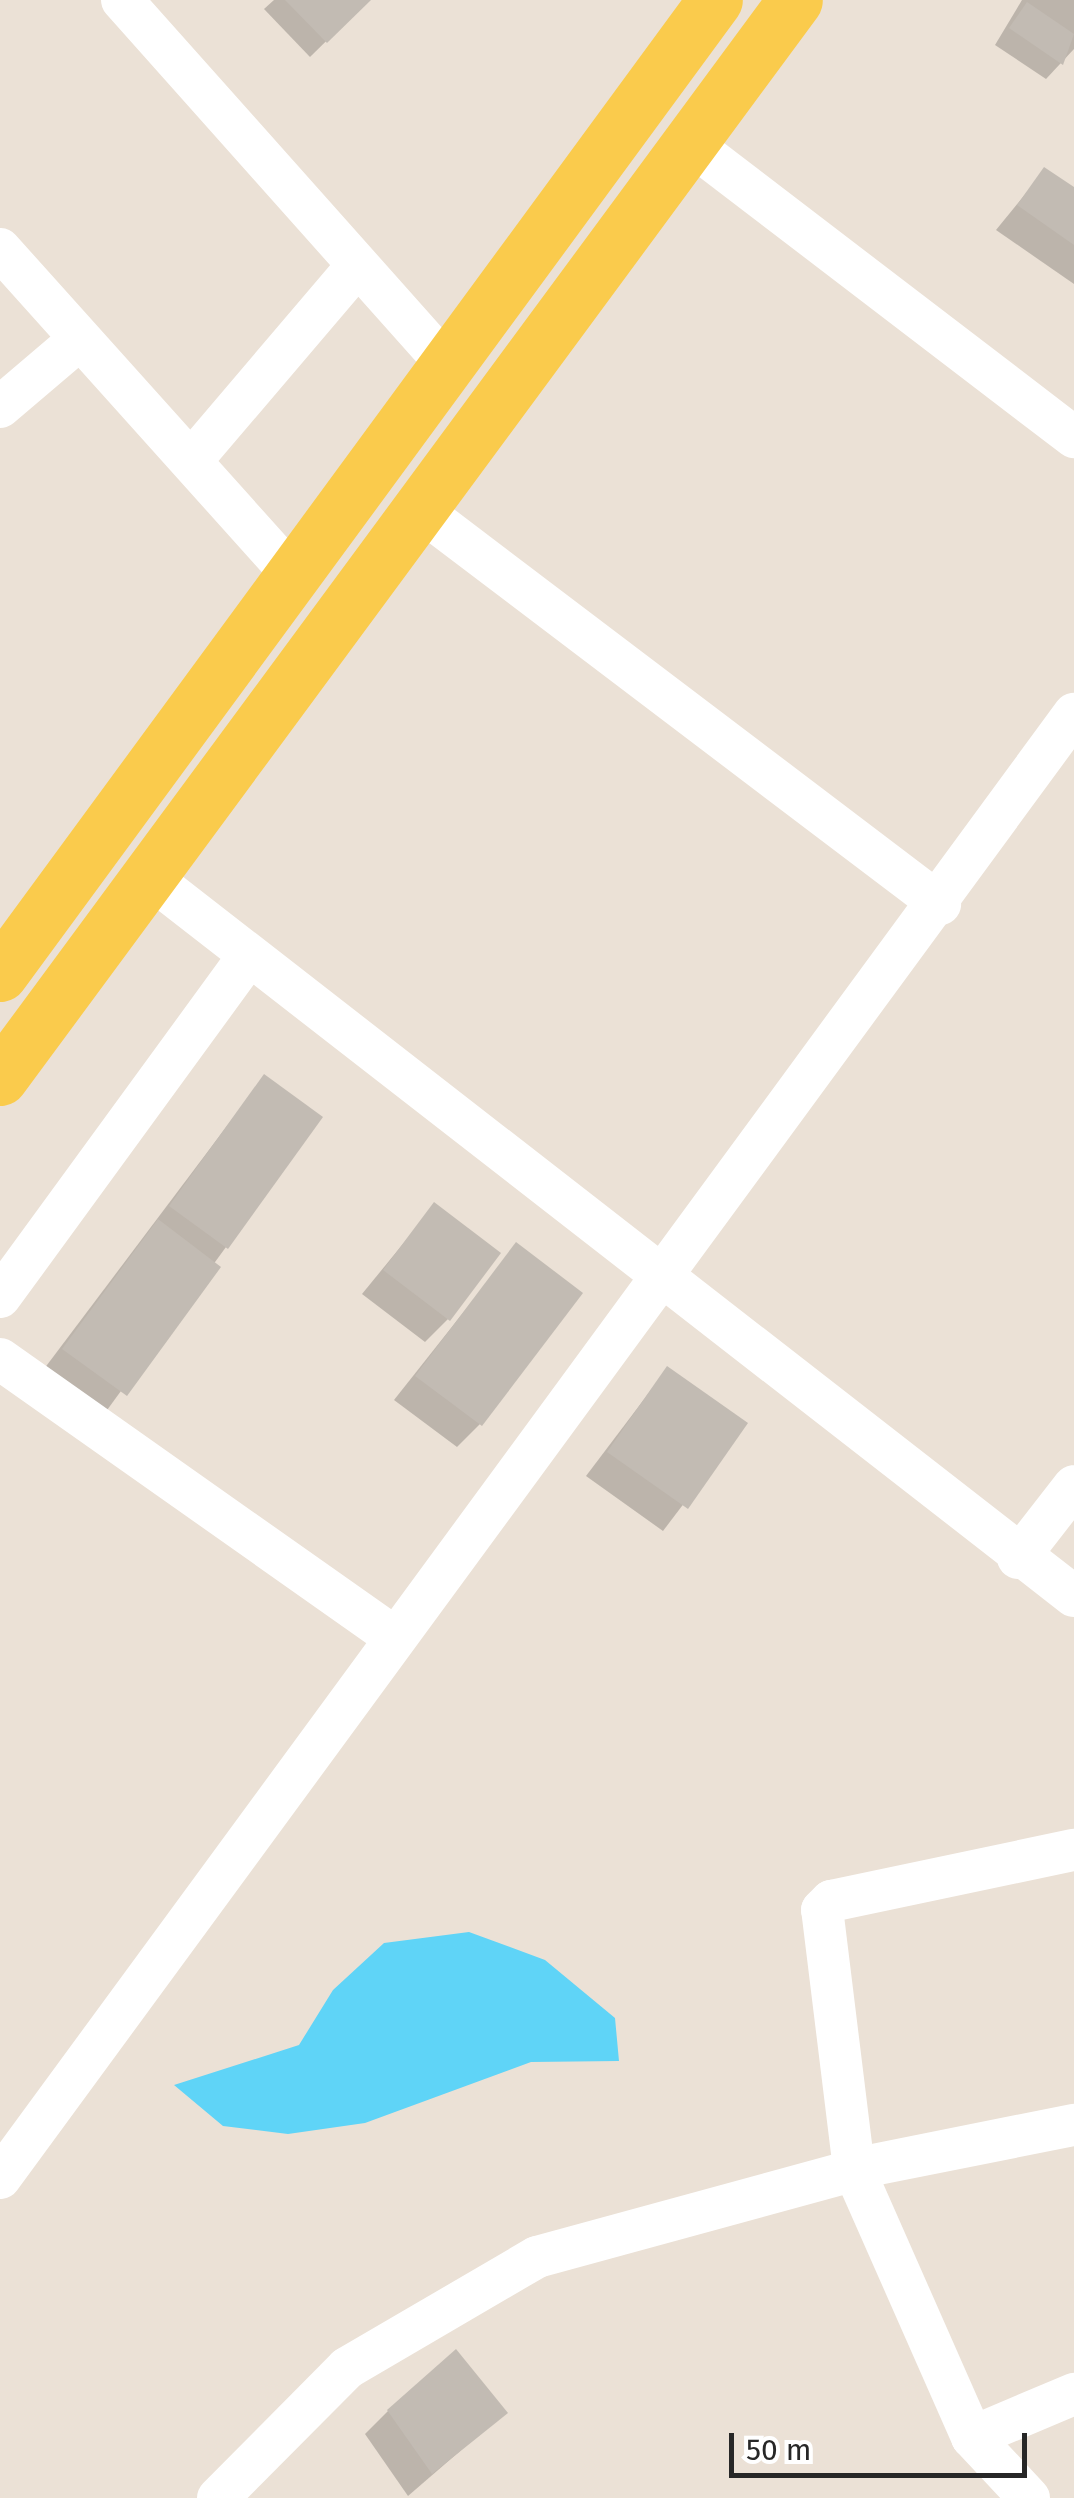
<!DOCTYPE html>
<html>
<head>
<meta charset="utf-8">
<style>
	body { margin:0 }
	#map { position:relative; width:1074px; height:2498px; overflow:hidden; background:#ebe1d6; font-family:"Fira Sans",sans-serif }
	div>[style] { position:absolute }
	.water>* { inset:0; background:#5fd4f7 }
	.shadow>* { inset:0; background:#0003 }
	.building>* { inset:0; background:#c2bbb3 }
	.minor>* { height:42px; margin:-21px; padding:0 21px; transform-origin:21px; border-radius:21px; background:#fff }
	.major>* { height:55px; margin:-27.5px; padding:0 27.5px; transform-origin:27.5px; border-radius:27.5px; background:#facb4c }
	span { translate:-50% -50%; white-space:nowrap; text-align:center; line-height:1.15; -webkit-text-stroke:8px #fff; paint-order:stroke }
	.scale { position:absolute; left:729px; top:2433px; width:298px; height:45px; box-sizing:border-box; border:5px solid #272727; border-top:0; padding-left:12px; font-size:30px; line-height:35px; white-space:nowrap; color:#272727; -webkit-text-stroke:8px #fff; paint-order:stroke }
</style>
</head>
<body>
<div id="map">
	<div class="water">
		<i style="clip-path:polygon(469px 1932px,545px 1960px,615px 2018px,619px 2061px,531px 2062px,365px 2123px,288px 2134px,223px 2126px,174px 2085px,299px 2045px,333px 1990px,384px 1943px)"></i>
	</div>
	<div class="shadow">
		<i style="clip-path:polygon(274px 0,368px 0,310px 57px,264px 9px)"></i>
		<i style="clip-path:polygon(1022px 0,1074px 0,1074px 49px,1046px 79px,995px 45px)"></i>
		<i style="clip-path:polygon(1045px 170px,1074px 190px,1074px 284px,996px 230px)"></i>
		<i style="clip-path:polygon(264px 1077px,226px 1247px,102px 1417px,41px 1373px)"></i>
		<i style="clip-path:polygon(434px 1206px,448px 1319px,425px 1342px,362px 1294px)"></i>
		<i style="clip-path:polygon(516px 1246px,480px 1424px,457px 1447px,394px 1400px)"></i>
		<i style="clip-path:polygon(667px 1369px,745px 1423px,663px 1531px,586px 1476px)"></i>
		<i style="clip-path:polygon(388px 2411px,504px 2413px,408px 2496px,365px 2434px)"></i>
	</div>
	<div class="building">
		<i style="clip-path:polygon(285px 0,371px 0,327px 43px)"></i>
		<i style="clip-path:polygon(1027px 2px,1074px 34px,1063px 65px,1009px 28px)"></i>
		<i style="clip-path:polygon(1044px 167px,1074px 187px,1074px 245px,1017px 205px)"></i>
		<i style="clip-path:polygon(264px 1074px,323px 1117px,228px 1249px,169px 1206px)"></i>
		<i style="clip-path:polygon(434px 1202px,501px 1253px,450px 1321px,383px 1270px)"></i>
		<i style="clip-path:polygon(158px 1219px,221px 1267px,127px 1396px,62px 1349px)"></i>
		<i style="clip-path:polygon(516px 1242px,583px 1293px,482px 1426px,415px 1376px)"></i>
		<i style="clip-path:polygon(667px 1366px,748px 1423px,688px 1509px,607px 1452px)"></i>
		<i style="clip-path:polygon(456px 2349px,508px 2413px,432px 2474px,387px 2410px)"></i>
	</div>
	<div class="minor">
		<i style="left:122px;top:0;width:492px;rotate:48.3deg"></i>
		<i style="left:692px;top:145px;width:481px;rotate:37.4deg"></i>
		<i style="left:0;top:249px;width:433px;rotate:48.1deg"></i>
		<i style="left:0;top:407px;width:105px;rotate:-40.4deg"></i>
		<i style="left:191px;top:461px;width:256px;rotate:-49.6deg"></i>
		<i style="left:419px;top:509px;width:654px;rotate:37.17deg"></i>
		<i style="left:148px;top:876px;width:1173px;rotate:37.87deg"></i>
		<i style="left:0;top:1297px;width:423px;rotate:-53.9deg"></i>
		<i style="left:0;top:1359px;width:481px;rotate:35.2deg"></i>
		<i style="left:1018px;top:1558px;width:91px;rotate:-52.1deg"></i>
		<i style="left:0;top:2178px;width:1816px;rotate:-53.74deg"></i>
		<i style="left:972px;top:2437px;width:111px;rotate:-22.9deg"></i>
		<i style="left:218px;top:2498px;width:183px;rotate:-45.2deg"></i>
		<i style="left:347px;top:2368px;width:220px;rotate:-30.3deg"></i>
		<i style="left:537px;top:2257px;width:348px;rotate:-15.3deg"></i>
		<i style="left:873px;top:2165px;width:205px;rotate:-11.3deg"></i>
		<i style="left:1029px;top:2498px;width:83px;rotate:-133.1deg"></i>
		<i style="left:972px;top:2437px;width:293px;rotate:-113.8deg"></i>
		<i style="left:854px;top:2169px;width:261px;rotate:-97deg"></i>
		<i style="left:822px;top:1910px;width:13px;rotate:-45deg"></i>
		<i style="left:831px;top:1901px;width:248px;rotate:-11.9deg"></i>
	</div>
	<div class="major">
		<i style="left:0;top:974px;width:1208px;rotate:-53.72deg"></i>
		<i style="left:0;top:1078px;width:1339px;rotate:-53.59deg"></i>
	</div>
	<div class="scale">50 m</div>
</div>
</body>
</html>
